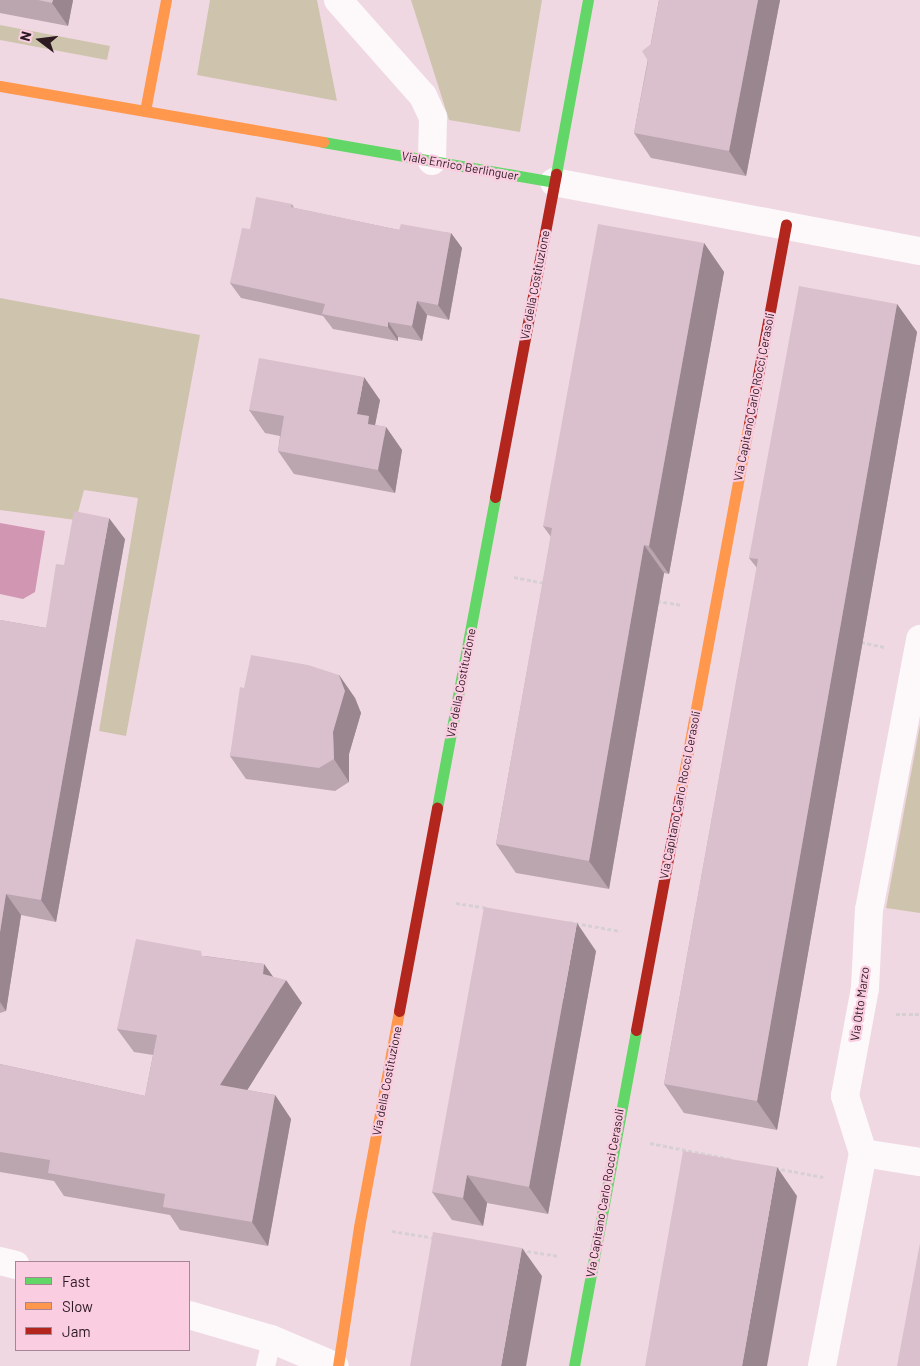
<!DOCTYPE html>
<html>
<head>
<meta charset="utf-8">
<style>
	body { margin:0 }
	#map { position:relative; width:920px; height:1366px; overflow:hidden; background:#f0d8e2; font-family:Barlow,sans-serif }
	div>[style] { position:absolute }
	.green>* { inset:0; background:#cec4ad }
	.water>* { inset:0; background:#d096b2 }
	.path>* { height:3px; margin-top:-1.5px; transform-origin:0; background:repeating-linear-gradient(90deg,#d7d0d3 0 4px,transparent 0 6.5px) }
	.lane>* { height:19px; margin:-9.5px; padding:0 9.5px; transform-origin:9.5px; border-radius:9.5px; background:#fdf9fb }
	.street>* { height:28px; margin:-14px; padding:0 14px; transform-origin:14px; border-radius:14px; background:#fdf9fb }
	.fast>* { height:11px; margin:-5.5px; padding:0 5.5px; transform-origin:5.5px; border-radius:5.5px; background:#63d668 }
	.slow>* { height:11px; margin:-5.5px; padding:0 5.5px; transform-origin:5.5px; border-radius:5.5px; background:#ff974d }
	.jam>* { height:11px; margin:-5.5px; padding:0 5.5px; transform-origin:5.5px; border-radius:5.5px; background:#b3261e }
	.wall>* { inset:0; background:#bba5af }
	.shaded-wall>* { inset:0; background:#99868f }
	.building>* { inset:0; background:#dac0cc }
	span { translate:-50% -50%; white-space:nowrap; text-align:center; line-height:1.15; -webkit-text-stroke:4.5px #facde1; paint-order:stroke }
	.street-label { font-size:12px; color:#2d1922 }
	.legend { position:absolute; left:15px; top:1261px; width:175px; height:90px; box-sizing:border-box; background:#facde1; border:1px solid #a88595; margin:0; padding:6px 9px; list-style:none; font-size:15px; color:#2d1922 }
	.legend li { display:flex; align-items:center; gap:10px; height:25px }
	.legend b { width:25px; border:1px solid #a88595 }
	.north { position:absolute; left:15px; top:15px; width:50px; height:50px; -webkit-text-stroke:4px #facde1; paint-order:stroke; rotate:285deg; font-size:14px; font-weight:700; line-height:20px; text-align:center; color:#2d1922 }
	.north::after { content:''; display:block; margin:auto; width:18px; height:22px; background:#2d1922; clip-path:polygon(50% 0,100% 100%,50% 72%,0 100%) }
</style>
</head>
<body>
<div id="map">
	<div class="green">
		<i style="clip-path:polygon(210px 0,317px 0,337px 101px,197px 75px)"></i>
		<i style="clip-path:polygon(411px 0,542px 0,520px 132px,449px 120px)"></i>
		<i style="clip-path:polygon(0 25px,110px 46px,107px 60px,0 40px)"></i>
		<i style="clip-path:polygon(0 298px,200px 335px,126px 736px,99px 731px,138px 498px,84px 490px,76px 520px,0 510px)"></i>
		<i style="clip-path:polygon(920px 725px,920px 913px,886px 908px)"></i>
	</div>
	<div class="water">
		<i style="clip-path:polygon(0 523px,45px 531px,35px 592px,23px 599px,0 594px)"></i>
	</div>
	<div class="path">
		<i style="left:514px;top:577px;width:32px;rotate:11deg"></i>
		<i style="left:657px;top:601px;width:24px;rotate:9deg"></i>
		<i style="left:861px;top:642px;width:24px;rotate:12deg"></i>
		<i style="left:456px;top:903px;width:31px;rotate:9deg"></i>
		<i style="left:569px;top:922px;width:52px;rotate:10deg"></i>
		<i style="left:896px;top:1014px;width:24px"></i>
		<i style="left:650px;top:1143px;width:82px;rotate:11.3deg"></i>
		<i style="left:775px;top:1168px;width:49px;rotate:10.6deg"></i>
		<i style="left:392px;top:1231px;width:44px;rotate:9.2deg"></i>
		<i style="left:521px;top:1250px;width:38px;rotate:9deg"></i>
	</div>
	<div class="lane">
		<i style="left:265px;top:1366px;width:28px;rotate:-77deg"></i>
	</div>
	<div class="street">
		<i style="left:338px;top:0;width:128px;rotate:48.5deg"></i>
		<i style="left:423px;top:96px;width:23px;rotate:65deg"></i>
		<i style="left:433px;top:117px;width:44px;rotate:91.3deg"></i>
		<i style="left:554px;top:182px;width:372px;rotate:10.7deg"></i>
		<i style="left:863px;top:1153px;width:58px;rotate:9deg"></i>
		<i style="left:0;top:1261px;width:16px;rotate:14deg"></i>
		<i style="left:189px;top:1315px;width:85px;rotate:16.3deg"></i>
		<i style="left:271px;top:1339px;width:69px;rotate:22.9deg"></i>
		<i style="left:822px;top:1366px;width:217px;rotate:-79.1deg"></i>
		<i style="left:863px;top:1153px;width:60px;rotate:-107.5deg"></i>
		<i style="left:845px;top:1096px;width:110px;rotate:-79.5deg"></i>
		<i style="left:865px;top:988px;width:78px;rotate:-87.1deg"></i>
		<i style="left:869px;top:910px;width:276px;rotate:-79.3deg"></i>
	</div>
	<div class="fast">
		<i style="left:323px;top:142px;width:234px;rotate:9.8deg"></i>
		<i style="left:556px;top:174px;width:177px;rotate:-79.6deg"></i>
		<i style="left:437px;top:808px;width:316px;rotate:-79.4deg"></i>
		<i style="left:574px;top:1366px;width:342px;rotate:-79.5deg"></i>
	</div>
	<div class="slow">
		<i style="left:0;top:86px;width:328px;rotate:9.8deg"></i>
		<i style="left:145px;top:111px;width:113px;rotate:-79.3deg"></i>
		<i style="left:680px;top:795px;width:377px;rotate:-79.5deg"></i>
		<i style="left:338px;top:1366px;width:141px;rotate:-81.4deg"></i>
		<i style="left:359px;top:1227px;width:220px;rotate:-79.5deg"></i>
	</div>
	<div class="jam">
		<i style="left:749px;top:424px;width:203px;rotate:-79.5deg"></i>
		<i style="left:495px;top:497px;width:329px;rotate:-79.3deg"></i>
		<i style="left:399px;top:1011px;width:207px;rotate:-79.4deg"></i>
		<i style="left:636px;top:1030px;width:239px;rotate:-79.4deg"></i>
	</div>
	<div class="wall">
		<i style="clip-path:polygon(0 0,73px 0,68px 26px,0 13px)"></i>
		<i style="clip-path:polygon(659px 0,780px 0,746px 176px,651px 158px,634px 133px)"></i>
		<i style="clip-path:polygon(292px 204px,294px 208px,399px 230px,451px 233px,462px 248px,449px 320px,427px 315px,422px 341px,398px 337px,398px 341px,333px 329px,323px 316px,241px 298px,230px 283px,250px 229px)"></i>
		<i style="clip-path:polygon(704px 243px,724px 272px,669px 574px,664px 573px,609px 889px,516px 873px,496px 844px,551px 537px,543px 526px)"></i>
		<i style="clip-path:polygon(897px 304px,917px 332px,777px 1130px,684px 1113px,664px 1084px,757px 568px,749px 558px)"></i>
		<i style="clip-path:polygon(380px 400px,375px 425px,386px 427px,402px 450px,395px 493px,294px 474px,278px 451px,280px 436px,265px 433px,249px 410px)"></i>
		<i style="clip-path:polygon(125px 539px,56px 922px,21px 915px,6px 1011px,0 1013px,0 620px,46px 628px,64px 565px)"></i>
		<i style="clip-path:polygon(339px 675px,355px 698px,361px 713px,349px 754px,349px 782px,335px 791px,246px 779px,230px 756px,244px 688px)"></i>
		<i style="clip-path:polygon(596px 951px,548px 1214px,487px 1203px,483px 1226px,452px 1220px,432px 1192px)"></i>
		<i style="clip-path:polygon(205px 956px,264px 964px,273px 977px,302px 1003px,247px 1090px,275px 1095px,291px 1119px,268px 1246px,180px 1230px,170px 1215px,64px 1196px,54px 1181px,0 1172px,0 1064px,145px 1096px,153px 1055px,134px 1052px,117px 1029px)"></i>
	</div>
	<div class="shaded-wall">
		<i style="clip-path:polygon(53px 0,73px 0,68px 26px,52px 3px)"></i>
		<i style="clip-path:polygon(758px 0,780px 0,746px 176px,729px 151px)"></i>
		<i style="clip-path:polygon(451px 233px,462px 248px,449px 320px,438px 305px)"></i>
		<i style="clip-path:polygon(704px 243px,724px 272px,669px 574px,649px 546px)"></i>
		<i style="clip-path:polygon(417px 301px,427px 315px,422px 341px,412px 326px)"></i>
		<i style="clip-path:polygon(897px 304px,917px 332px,777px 1130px,757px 1101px)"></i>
		<i style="clip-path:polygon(388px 322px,398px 337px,398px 341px,388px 327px)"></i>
		<i style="clip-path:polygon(364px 377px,380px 400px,375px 425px,384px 438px,386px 427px,402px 450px,395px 493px,378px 470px,357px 414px)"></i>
		<i style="clip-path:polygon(109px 518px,125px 539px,56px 922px,41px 900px)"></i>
		<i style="clip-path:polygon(644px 545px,664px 573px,609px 889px,589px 861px)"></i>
		<i style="clip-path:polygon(339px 675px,355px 698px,361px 713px,349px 754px,349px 782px,334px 759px,333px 732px)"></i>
		<i style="clip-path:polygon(6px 894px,21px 915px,6px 1011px,0 1002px,0 932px)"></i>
		<i style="clip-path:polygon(577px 923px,596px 951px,548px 1214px,529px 1187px)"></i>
		<i style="clip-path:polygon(264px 964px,281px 988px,286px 980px,302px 1003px,236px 1108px,220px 1085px,263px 974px)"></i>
		<i style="clip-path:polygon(275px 1095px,291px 1119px,268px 1246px,252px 1222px)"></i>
		<i style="clip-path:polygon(777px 1167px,797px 1196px,767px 1366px,742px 1366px)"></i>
		<i style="clip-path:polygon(467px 1175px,487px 1203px,483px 1226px,463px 1198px)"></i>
		<i style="clip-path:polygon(522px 1248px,542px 1276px,526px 1366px,501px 1366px)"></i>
	</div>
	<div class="building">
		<i style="clip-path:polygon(38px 0,53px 0,52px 3px)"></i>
		<i style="clip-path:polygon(659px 0,758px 0,729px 151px,634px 133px,648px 61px,642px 51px,651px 44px)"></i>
		<i style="clip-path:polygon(256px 197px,292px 204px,291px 207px,399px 230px,401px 224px,451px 233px,438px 305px,417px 301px,412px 326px,388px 322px,388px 327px,322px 314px,325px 304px,230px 283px,242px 228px,250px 229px)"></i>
		<i style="clip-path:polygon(598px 224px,704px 243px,649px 546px,644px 545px,589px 861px,496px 844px,552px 528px,543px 526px)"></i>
		<i style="clip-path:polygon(799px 286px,897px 304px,757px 1101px,664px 1084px,758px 559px,749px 558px)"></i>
		<i style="clip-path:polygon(259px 358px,364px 377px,357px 414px,369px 416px,368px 424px,386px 427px,378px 470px,278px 451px,284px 416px,249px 410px)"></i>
		<i style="clip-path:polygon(74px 511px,109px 518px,41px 900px,6px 894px,0 932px,0 620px,46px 628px,56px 564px,64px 565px)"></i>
		<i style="clip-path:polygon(251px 655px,308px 665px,339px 675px,345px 691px,333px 732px,334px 759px,319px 768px,230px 756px,240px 687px,244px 688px)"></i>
		<i style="clip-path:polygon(484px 907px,577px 923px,529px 1187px,467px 1175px,463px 1198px,432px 1192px)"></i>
		<i style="clip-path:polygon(136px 939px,201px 951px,202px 956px,264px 964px,263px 974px,286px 980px,220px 1085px,275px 1095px,252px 1222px,163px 1207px,165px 1194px,48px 1173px,50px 1160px,0 1152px,0 1064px,145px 1096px,157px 1035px,117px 1029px)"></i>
		<i style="clip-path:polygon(683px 1151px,777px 1167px,742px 1366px,645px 1366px)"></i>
		<i style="clip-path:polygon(433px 1232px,522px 1248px,501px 1366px,410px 1366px)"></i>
		<i style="clip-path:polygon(920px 1243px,920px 1366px,897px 1366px)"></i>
	</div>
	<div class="street-label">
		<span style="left:460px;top:166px;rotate:10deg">Viale Enrico Berlinguer</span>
		<span style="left:535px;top:285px;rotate:-79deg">Via della Costituzione</span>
		<span style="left:754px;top:397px;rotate:-79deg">Via Capitano Carlo Rocci Cerasoli</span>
		<span style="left:461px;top:683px;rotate:-79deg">Via della Costituzione</span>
		<span style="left:680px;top:795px;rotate:-79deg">Via Capitano Carlo Rocci Cerasoli</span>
		<span style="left:860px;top:1004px;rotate:-82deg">Via Otto Marzo</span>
		<span style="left:387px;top:1081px;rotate:-79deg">Via della Costituzione</span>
		<span style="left:605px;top:1193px;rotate:-80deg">Via Capitano Carlo Rocci Cerasoli</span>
	</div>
	<ul class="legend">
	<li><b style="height:6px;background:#63d668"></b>Fast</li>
	<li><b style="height:6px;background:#ff974d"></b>Slow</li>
	<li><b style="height:6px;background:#b3261e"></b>Jam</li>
	</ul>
	<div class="north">N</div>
</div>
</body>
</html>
